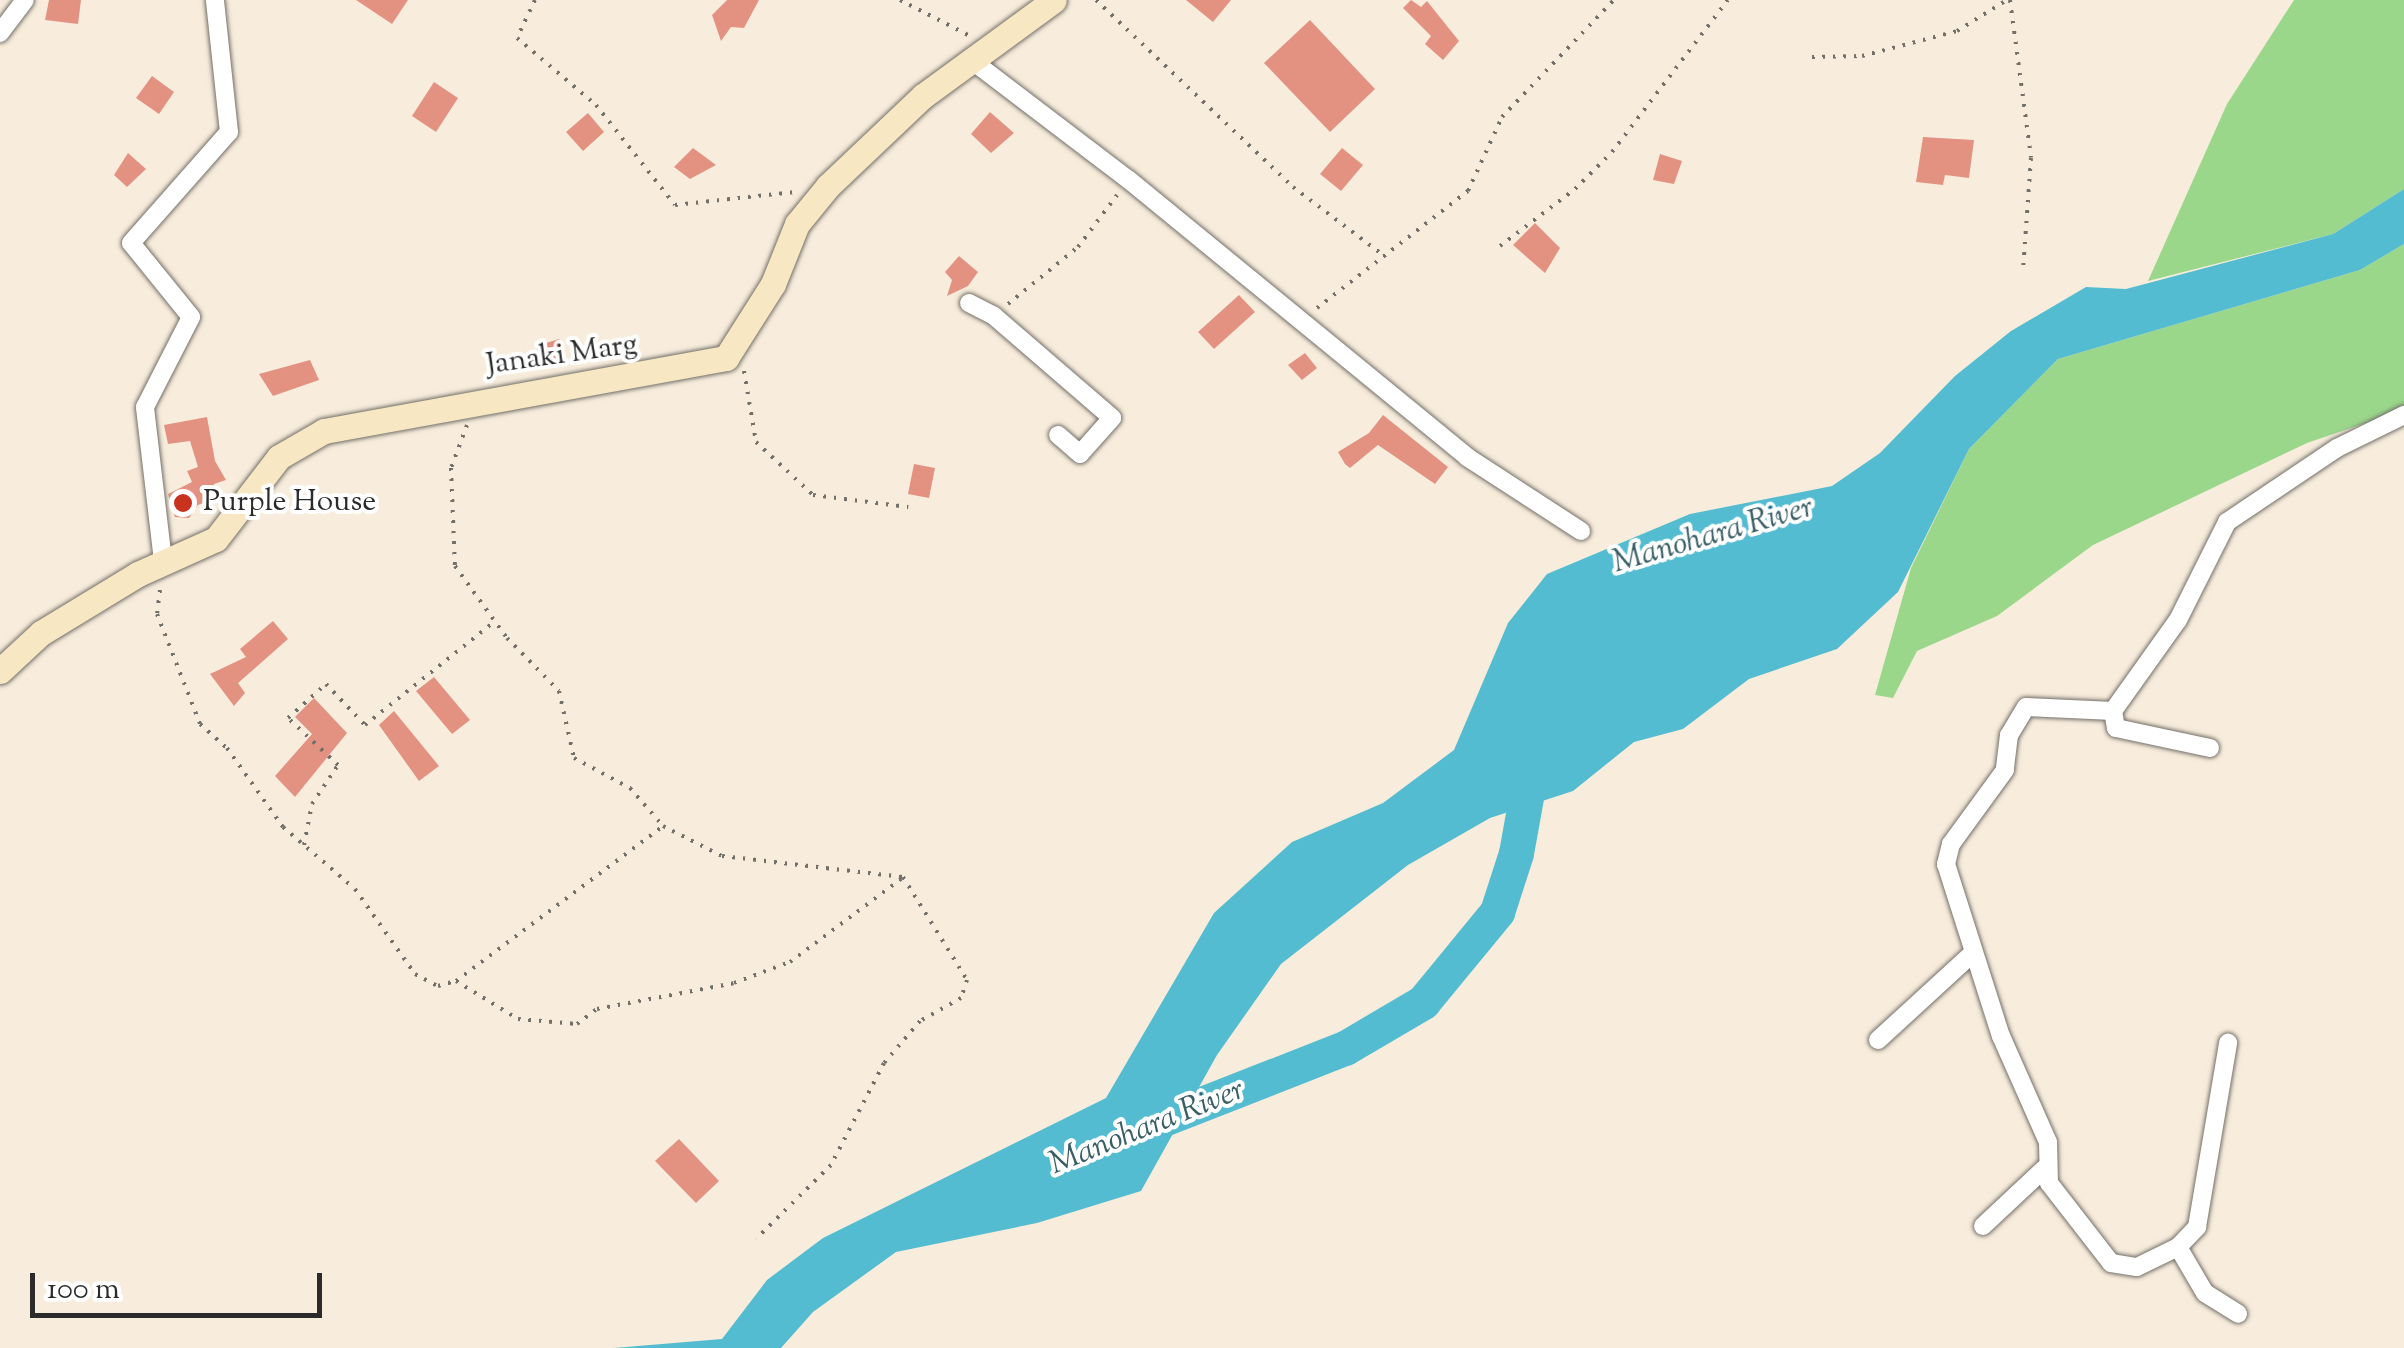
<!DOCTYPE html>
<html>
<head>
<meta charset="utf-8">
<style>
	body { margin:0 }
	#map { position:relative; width:2404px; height:1348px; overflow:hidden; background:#f8eddc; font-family:"Sorts Mill Goudy",serif }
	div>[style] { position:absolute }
	.green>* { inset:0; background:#9ad78b }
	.water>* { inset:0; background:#54bcd1 }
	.river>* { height:35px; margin:-17.5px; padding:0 17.5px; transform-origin:17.5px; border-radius:17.5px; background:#54bcd1 }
	.building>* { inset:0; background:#e39282 }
	.path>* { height:4px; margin-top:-2px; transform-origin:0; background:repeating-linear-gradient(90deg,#736f69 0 2.5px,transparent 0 10.5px) }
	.roads { filter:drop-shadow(0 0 2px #736f69) drop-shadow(0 0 2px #736f69) }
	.street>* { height:18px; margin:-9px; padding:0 9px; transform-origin:9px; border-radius:9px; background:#fff }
	.secondary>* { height:25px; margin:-12.5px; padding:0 12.5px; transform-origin:12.5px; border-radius:12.5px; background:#f7e8c3 }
	.dots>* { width:28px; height:28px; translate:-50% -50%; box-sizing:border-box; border:5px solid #fff; border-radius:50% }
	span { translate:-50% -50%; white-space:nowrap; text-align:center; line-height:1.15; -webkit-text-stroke:8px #fff; paint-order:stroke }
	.street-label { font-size:30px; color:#2b2b2b }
	.poi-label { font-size:30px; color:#2b2b2b }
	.left { translate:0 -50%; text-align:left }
	.water-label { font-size:32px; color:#395e65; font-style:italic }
	.scale { position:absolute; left:30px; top:1273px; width:292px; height:45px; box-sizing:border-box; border:5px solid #2b2b2b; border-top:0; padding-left:12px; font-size:30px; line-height:35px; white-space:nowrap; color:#2b2b2b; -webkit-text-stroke:8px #fff; paint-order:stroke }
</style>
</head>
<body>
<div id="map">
	<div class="green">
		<i style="clip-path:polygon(2294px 0,2404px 0,2404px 189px,2333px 234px,2148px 281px,2227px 104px)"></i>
		<i style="clip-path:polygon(2404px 244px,2404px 410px,2307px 443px,2093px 545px,1997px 616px,1917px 651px,1893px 698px,1875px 695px,1911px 568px,1969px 449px,2058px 359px,2360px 270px)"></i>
	</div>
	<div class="water">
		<i style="clip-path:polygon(2404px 189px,2404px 244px,2360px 270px,2058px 359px,1969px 449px,1898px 592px,1837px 649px,1749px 679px,1683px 729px,1634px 742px,1573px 791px,1490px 818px,1408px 865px,1281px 964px,1217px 1055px,1141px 1191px,1037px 1223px,896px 1252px,813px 1312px,781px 1348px,614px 1348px,722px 1339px,767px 1280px,823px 1238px,1106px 1098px,1214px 913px,1292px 842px,1383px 803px,1454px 750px,1508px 623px,1547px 574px,1690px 514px,1832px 486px,1880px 453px,1955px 376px,2011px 331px,2086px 287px,2126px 289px,2333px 234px)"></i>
	</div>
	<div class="river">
		<i style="left:1143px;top:1127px;width:217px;rotate:-21.4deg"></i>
		<i style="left:1345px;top:1048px;width:91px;rotate:-30.5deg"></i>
		<i style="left:1423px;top:1002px;width:117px;rotate:-50.6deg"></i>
		<i style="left:1497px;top:912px;width:62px;rotate:-72.1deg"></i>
		<i style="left:1516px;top:853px;width:68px;rotate:-79.8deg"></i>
		<i style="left:1528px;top:786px;width:24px;rotate:-102deg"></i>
	</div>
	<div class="building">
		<i style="clip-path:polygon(49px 0,81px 0,78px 24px,45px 20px)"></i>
		<i style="clip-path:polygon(356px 0,408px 0,392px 24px)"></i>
		<i style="clip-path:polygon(727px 0,759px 0,744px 28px,731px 27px,721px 41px,712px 15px)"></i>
		<i style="clip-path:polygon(1186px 0,1231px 0,1213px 22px)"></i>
		<i style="clip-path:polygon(1411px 0,1421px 7px,1427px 1px,1459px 41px,1443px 60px,1425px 44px,1431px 36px,1403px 8px)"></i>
		<i style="clip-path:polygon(1310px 20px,1375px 89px,1330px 132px,1264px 63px)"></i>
		<i style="clip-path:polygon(152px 76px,174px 92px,159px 114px,136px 98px)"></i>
		<i style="clip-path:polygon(434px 82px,458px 98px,436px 132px,412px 116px)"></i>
		<i style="clip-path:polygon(990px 112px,1014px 133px,991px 153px,971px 134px)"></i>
		<i style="clip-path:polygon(588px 113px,604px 132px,583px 151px,566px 132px)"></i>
		<i style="clip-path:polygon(1923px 137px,1974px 140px,1969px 178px,1945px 175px,1943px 185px,1916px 182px)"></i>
		<i style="clip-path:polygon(693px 148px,716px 165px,690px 179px,674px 167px)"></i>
		<i style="clip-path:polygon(1342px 148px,1363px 165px,1341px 191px,1320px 174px)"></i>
		<i style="clip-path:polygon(128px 153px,146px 169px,127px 187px,114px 175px)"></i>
		<i style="clip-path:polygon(1660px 154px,1682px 161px,1674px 184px,1653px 180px)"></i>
		<i style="clip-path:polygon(1535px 223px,1560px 248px,1545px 273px,1513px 245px)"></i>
		<i style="clip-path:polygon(959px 256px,978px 272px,968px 286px,947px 296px,952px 280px,945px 272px)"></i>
		<i style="clip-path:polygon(1239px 295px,1255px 312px,1214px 349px,1198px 332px)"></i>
		<i style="clip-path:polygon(559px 339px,566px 361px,543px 368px,536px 346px)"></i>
		<i style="clip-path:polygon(1305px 353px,1317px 368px,1302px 380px,1288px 365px)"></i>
		<i style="clip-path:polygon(310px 360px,319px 380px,273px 396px,259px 374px)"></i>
		<i style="clip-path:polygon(1383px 415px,1448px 467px,1435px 484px,1378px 445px,1350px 468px,1345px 464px,1338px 452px,1369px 433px)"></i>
		<i style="clip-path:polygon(207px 417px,215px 461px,226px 480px,214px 484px,213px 499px,198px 505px,189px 518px,175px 517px,168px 494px,192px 482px,187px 471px,198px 467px,190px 441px,168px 444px,164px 425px)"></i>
		<i style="clip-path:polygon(914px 464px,935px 468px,929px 498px,908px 494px)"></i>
		<i style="clip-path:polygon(273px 621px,288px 639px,238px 683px,245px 693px,234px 706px,210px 674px,246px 657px,240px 649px)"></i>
		<i style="clip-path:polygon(434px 677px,470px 720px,452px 734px,416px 691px)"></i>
		<i style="clip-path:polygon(314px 698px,347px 733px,295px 797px,275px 776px,312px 734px,295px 717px)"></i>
		<i style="clip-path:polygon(394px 711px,439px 766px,419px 781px,379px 725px)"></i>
		<i style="clip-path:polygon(679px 1139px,719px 1181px,696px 1203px,655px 1161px)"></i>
	</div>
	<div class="path">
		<i style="left:535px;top:0;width:42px;rotate:115.3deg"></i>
		<i style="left:517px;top:38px;width:104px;rotate:40.3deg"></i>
		<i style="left:596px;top:105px;width:127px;rotate:51.7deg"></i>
		<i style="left:675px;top:205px;width:121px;rotate:-6.2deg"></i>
		<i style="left:900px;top:0;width:79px;rotate:27.2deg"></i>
		<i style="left:1096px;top:0;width:272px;rotate:43.5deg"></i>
		<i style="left:1293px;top:187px;width:113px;rotate:37.1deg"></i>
		<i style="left:2010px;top:0;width:159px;rotate:82.4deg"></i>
		<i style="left:2031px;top:158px;width:111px;rotate:94.1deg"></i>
		<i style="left:1812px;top:57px;width:50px;rotate:-1.1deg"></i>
		<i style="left:1862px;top:56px;width:98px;rotate:-14.7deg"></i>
		<i style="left:1957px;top:31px;width:59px;rotate:-31.8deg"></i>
		<i style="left:1500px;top:246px;width:94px;rotate:-37.2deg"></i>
		<i style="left:1575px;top:189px;width:52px;rotate:-45deg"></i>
		<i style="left:1612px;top:152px;width:191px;rotate:-52.7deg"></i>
		<i style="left:1008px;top:304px;width:90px;rotate:-39.2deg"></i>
		<i style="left:1078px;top:247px;width:65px;rotate:-53.1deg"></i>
		<i style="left:1317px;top:308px;width:191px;rotate:-37.8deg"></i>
		<i style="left:1468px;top:191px;width:81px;rotate:-65.3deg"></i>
		<i style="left:1502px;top:117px;width:162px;rotate:-46.3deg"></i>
		<i style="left:744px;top:371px;width:72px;rotate:80.4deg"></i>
		<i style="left:756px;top:442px;width:78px;rotate:42.9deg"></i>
		<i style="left:813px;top:495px;width:96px;rotate:7.2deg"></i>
		<i style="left:467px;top:425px;width:46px;rotate:110.4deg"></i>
		<i style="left:451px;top:468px;width:98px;rotate:87.7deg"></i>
		<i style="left:455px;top:566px;width:89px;rotate:54.2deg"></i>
		<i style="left:507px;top:638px;width:74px;rotate:45.5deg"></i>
		<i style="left:559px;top:691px;width:69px;rotate:77.4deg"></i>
		<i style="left:574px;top:758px;width:64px;rotate:28.2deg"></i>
		<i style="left:630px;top:788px;width:50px;rotate:49deg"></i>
		<i style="left:663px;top:826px;width:66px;rotate:27deg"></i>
		<i style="left:722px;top:856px;width:182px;rotate:6.6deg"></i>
		<i style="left:903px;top:877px;width:121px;rotate:58.1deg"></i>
		<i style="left:967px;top:980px;width:19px;rotate:108deg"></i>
		<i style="left:961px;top:998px;width:47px;rotate:150.7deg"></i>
		<i style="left:920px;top:1021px;width:55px;rotate:130.6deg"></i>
		<i style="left:884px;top:1063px;width:115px;rotate:117.5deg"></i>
		<i style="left:831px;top:1165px;width:105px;rotate:135.4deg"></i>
		<i style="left:160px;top:590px;width:24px;rotate:97deg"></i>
		<i style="left:157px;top:614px;width:118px;rotate:68.6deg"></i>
		<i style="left:200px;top:724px;width:36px;rotate:42deg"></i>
		<i style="left:227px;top:748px;width:97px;rotate:54.7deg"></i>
		<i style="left:283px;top:827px;width:95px;rotate:40.7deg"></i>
		<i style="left:355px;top:889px;width:104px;rotate:54.8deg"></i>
		<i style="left:415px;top:974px;width:26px;rotate:28deg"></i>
		<i style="left:438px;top:986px;width:19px;rotate:-16deg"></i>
		<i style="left:456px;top:981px;width:259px;rotate:-36.8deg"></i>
		<i style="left:304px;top:845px;width:42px;rotate:-79deg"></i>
		<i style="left:312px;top:804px;width:47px;rotate:-56.3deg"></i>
		<i style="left:338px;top:765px;width:69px;rotate:-136.8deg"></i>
		<i style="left:288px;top:718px;width:51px;rotate:-41.8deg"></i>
		<i style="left:326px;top:684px;width:57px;rotate:46.4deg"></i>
		<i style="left:365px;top:725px;width:165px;rotate:-38.6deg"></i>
		<i style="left:456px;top:981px;width:73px;rotate:31.5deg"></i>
		<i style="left:518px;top:1019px;width:59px;rotate:4.8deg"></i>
		<i style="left:577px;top:1024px;width:25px;rotate:-37deg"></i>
		<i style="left:597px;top:1009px;width:139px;rotate:-10.7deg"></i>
		<i style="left:734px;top:983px;width:60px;rotate:-20.6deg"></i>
		<i style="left:790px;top:962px;width:139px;rotate:-36.8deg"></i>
	</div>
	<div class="roads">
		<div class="street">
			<i style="left:0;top:33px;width:41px;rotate:-52.9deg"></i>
			<i style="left:970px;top:59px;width:200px;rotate:37.3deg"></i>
			<i style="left:1129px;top:180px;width:437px;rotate:39.3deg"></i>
			<i style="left:1467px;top:457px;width:136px;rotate:33deg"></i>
			<i style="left:969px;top:303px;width:28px;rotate:27deg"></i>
			<i style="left:994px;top:316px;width:156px;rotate:40.8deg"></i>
			<i style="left:1112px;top:418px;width:48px;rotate:131.6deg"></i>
			<i style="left:1080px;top:454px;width:29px;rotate:-139deg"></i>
			<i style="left:163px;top:561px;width:155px;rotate:-96.7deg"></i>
			<i style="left:145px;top:407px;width:101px;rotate:-62.9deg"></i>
			<i style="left:191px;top:317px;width:95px;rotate:-129deg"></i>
			<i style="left:131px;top:243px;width:148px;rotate:-48.6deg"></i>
			<i style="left:229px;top:132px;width:133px;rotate:-96.1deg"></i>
			<i style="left:2113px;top:711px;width:87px;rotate:-177.4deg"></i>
			<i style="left:2026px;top:707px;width:33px;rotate:121deg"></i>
			<i style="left:2009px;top:735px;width:35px;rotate:97deg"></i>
			<i style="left:2005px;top:770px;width:92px;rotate:126.1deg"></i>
			<i style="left:1951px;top:844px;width:21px;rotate:104deg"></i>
			<i style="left:1946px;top:864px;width:181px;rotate:72.3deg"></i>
			<i style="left:2001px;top:1036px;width:116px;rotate:66.1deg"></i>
			<i style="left:2048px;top:1142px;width:41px;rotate:88.6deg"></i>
			<i style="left:2049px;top:1183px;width:101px;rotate:52.2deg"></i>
			<i style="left:2111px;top:1263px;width:26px;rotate:9deg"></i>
			<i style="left:2137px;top:1267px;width:46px;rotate:-26deg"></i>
			<i style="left:2178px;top:1247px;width:28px;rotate:-46deg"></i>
			<i style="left:2197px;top:1227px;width:187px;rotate:-80.4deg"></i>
			<i style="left:2210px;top:748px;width:96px;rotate:-168deg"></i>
			<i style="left:2116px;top:728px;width:17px;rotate:-100deg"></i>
			<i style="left:2113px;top:711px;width:112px;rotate:-54.5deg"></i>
			<i style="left:2178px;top:620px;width:110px;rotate:-63.4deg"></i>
			<i style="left:2227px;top:522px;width:133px;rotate:-33.9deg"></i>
			<i style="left:2337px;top:448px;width:75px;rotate:-26.2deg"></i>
			<i style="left:1878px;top:1040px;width:127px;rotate:-42.5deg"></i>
			<i style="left:1983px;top:1226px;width:83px;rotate:-43.1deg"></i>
			<i style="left:2178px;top:1247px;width:53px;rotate:59.6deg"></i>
			<i style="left:2205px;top:1293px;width:39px;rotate:32deg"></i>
		</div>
		<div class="secondary">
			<i style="left:0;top:671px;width:56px;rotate:-42.8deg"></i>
			<i style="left:41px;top:633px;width:114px;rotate:-31.3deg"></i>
			<i style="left:138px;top:574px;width:85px;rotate:-24.2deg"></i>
			<i style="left:216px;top:539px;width:103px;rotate:-52.5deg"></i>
			<i style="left:279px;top:457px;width:52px;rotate:-30deg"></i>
			<i style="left:324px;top:431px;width:409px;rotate:-10.3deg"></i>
			<i style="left:726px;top:358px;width:88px;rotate:-57.6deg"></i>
			<i style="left:773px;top:284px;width:65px;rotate:-68.2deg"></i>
			<i style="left:797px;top:224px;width:49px;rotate:-50.8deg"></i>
			<i style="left:828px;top:186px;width:131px;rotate:-43.5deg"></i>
			<i style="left:923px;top:96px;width:162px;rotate:-36.2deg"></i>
		</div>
	</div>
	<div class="dots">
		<i style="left:183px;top:503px;background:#c8321e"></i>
	</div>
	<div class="street-label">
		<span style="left:562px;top:356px;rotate:-8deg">Janaki Marg</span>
	</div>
	<div class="poi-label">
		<span class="left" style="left:203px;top:503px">Purple House</span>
	</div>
	<div class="water-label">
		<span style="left:1713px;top:536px;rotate:-16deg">Manohara River</span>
		<span style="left:1147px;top:1128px;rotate:-22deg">Manohara River</span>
	</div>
	<div class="scale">100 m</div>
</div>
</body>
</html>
